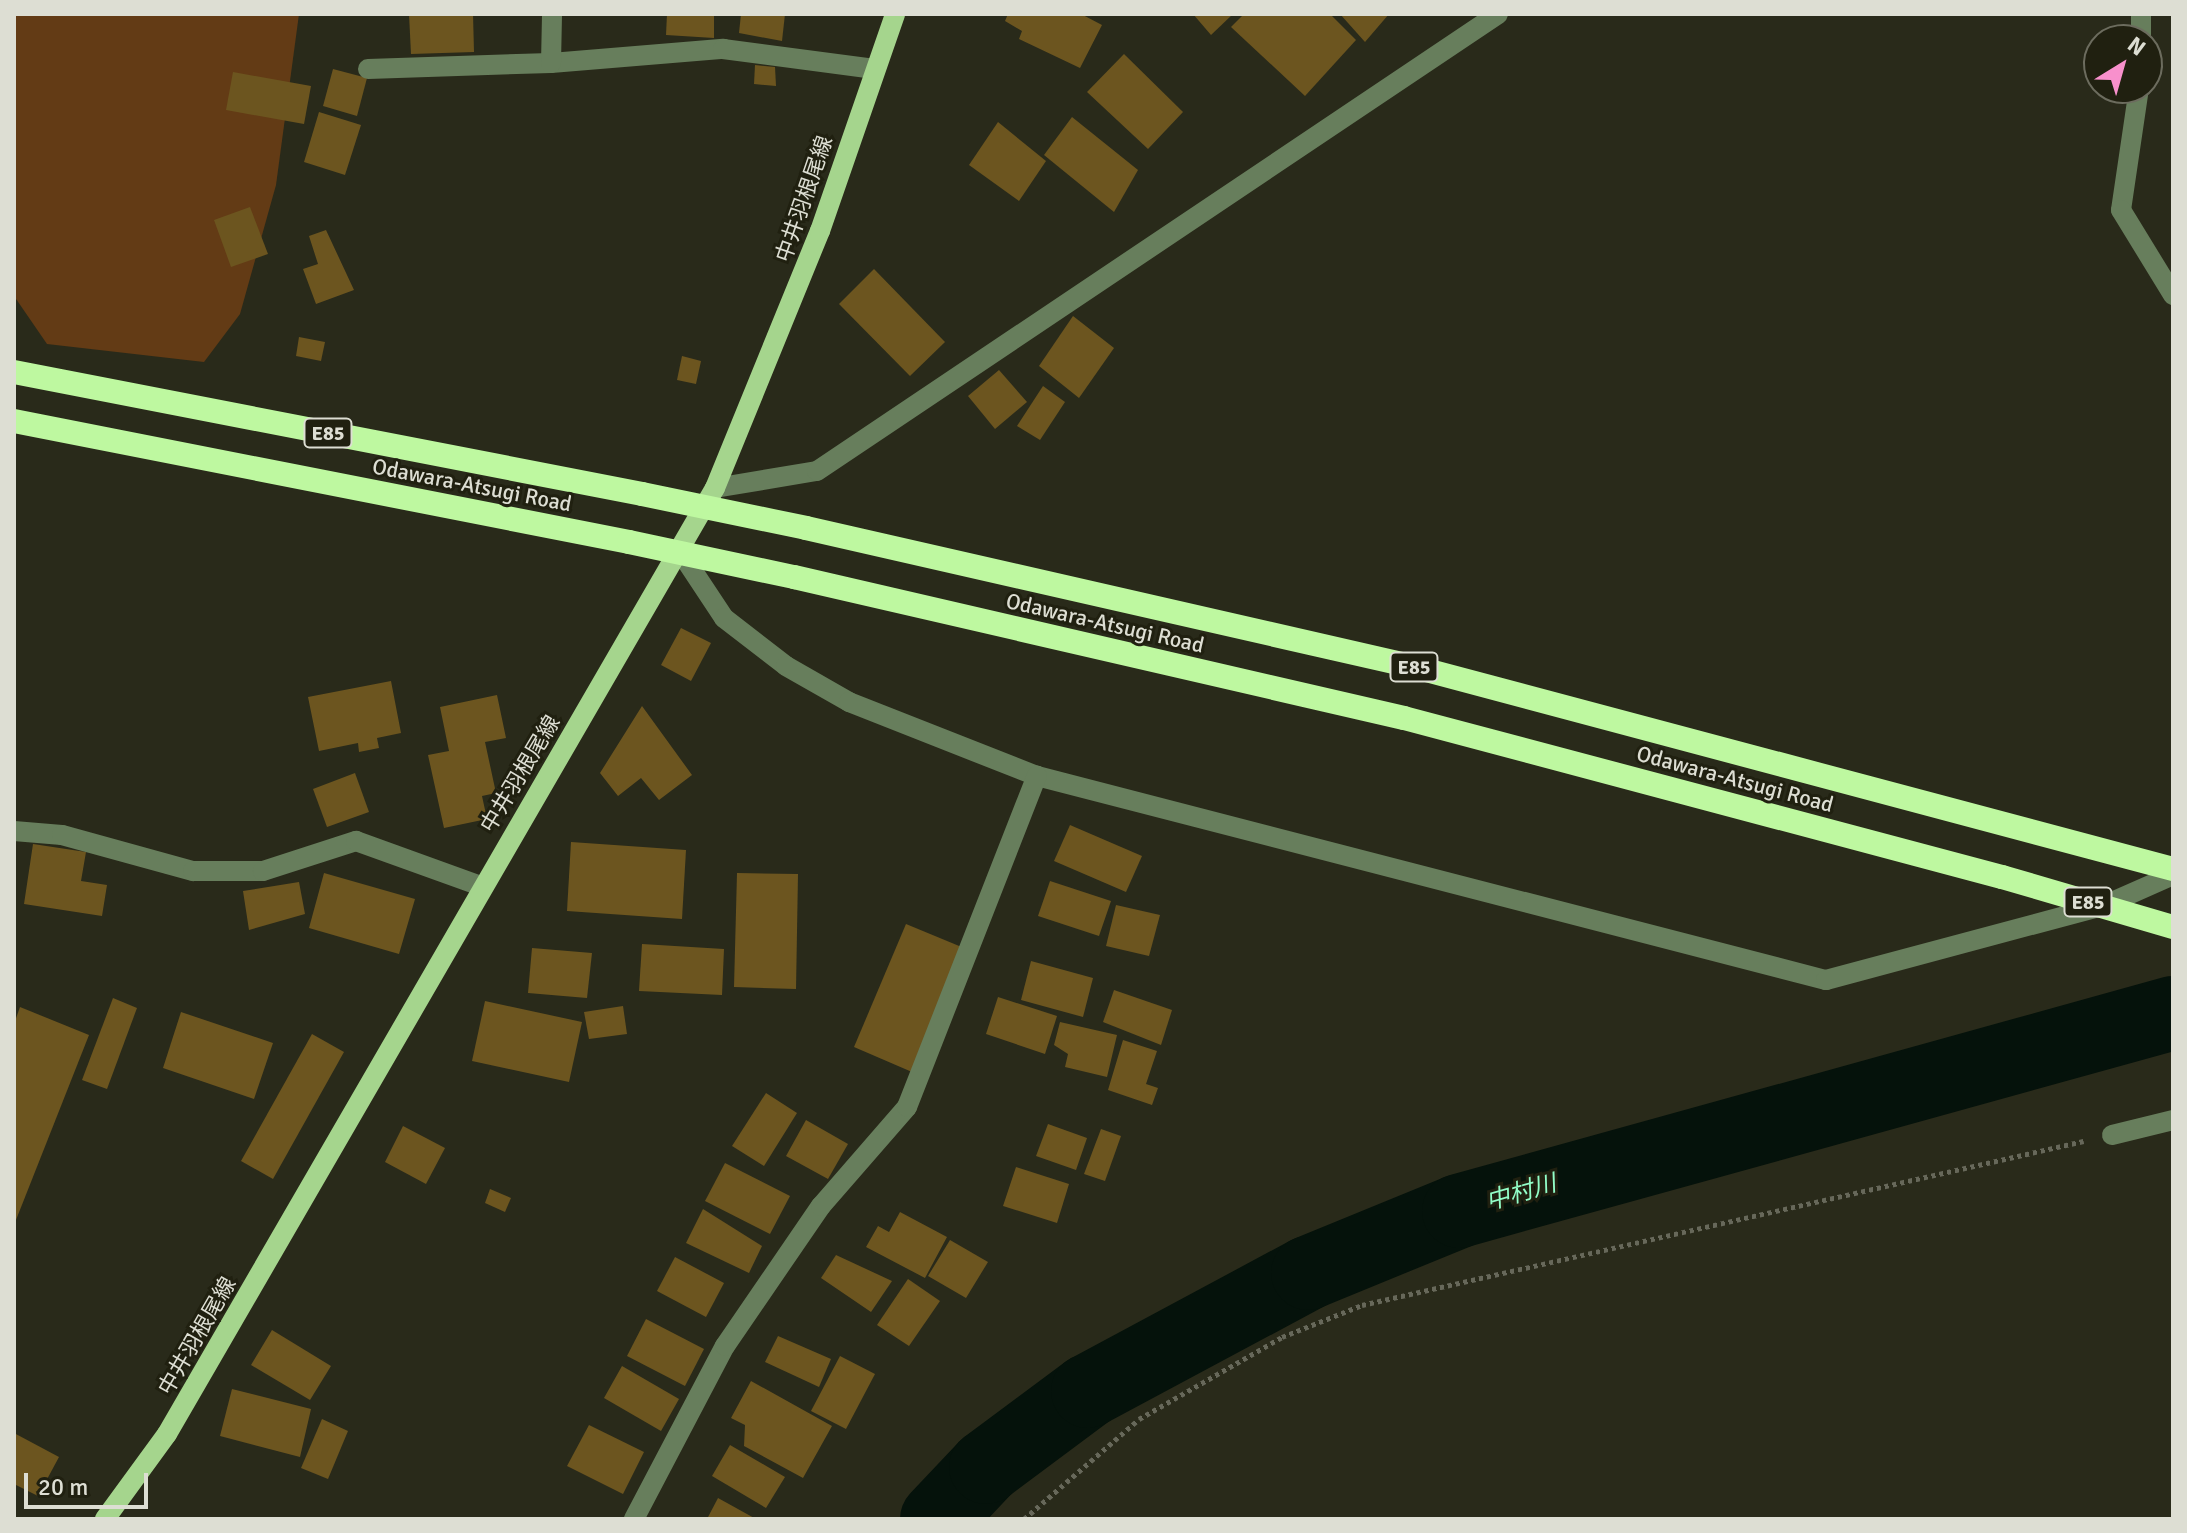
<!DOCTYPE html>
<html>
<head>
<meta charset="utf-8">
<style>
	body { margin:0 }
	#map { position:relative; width:2187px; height:1533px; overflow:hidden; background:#292a1a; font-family:Signika,"Noto Sans JP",sans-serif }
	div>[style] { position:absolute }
	.green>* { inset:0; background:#633b15 }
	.river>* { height:74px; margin:-37px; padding:0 37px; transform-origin:37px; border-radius:37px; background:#05120b }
	.building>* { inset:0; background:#6c551f }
	.path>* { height:5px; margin-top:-2.5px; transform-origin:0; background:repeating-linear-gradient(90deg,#67685a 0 4px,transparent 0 8px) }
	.minor>* { height:20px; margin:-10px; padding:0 10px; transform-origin:10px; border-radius:10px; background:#677e5c }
	.major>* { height:20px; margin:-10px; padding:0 10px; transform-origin:10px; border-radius:10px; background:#a5d58d }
	.highway>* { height:24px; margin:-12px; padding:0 12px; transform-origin:12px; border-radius:12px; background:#bef8a0 }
	.highway-bridge>* { height:24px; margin:-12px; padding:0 12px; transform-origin:12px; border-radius:12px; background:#bef8a0 }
	span { translate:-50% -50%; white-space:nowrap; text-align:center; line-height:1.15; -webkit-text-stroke:6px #202010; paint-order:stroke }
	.shield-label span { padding:2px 6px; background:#202010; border:2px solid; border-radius:6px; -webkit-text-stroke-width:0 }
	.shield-label { font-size:20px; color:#ddded3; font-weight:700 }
	.street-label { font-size:22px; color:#ddded3 }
	.water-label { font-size:24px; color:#92fec8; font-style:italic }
	.frame { position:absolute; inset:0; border:16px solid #ddded3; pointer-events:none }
	.north { position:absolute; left:2083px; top:24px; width:80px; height:80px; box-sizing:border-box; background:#202010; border:2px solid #6c6c5e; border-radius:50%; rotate:37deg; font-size:22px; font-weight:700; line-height:32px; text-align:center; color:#ddded3 }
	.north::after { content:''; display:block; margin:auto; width:28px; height:36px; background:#f890cc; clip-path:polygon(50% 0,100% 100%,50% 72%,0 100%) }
	.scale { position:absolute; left:24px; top:1473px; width:124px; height:36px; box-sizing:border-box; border:4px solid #ddded3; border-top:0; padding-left:10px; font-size:24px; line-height:28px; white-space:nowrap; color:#ddded3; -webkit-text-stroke:6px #202010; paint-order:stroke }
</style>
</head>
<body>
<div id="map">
	<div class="green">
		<i style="clip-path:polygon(14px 14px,299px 14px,276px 185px,240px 314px,204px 362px,47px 344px,14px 296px)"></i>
	</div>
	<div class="river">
		<i style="left:937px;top:1519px;width:71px;rotate:-46.7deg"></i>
		<i style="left:986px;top:1467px;width:127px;rotate:-36.7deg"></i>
		<i style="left:1088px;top:1391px;width:250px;rotate:-28.2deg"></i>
		<i style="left:1308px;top:1273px;width:163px;rotate:-22.3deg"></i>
		<i style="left:1459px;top:1211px;width:741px;rotate:-15.5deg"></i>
	</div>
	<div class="building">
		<i style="clip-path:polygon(409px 14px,473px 14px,474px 52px,411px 54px)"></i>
		<i style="clip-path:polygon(667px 14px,714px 14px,714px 38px,666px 35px)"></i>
		<i style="clip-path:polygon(741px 14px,785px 14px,782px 41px,739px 33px)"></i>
		<i style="clip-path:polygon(1008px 14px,1081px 14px,1102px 25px,1080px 68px,1019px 39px,1022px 31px,1005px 21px)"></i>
		<i style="clip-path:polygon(1193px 14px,1233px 14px,1211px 35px)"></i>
		<i style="clip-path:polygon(1244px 14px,1330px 14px,1356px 40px,1305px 96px,1231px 27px)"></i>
		<i style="clip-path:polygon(1340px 14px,1389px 14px,1365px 42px)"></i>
		<i style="clip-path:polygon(1124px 54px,1183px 112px,1148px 149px,1087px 92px)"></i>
		<i style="clip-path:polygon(755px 65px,775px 67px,776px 86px,754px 84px)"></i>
		<i style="clip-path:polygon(333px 69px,367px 78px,357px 116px,323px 106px)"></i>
		<i style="clip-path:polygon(233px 72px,311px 86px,304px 124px,226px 110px)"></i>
		<i style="clip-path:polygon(319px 112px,361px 125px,345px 175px,304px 162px)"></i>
		<i style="clip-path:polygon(1072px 117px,1138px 170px,1114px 212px,1044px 155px)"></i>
		<i style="clip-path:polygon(998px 122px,1046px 161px,1019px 201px,969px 165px)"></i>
		<i style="clip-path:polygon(250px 207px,268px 254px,231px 267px,214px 220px)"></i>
		<i style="clip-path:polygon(326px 230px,354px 290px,316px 304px,303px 269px,318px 264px,309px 236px)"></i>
		<i style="clip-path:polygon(874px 269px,945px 342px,910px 376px,839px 304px)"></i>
		<i style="clip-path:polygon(1073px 316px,1114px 348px,1079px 398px,1039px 366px)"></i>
		<i style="clip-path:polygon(299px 337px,325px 342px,321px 361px,296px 356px)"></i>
		<i style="clip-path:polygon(682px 356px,701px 361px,696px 384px,677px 380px)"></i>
		<i style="clip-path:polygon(999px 370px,1027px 402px,995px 429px,968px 396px)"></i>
		<i style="clip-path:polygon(1043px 386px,1065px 402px,1040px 440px,1017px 426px)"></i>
		<i style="clip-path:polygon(681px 628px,711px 643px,691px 681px,661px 665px)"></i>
		<i style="clip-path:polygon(391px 681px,401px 733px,377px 738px,379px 748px,359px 752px,358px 743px,319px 751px,308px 697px)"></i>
		<i style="clip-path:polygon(497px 695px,506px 738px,485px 742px,496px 793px,482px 796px,487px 819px,444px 828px,428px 755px,449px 751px,440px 707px)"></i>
		<i style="clip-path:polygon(642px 706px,692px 775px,659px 800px,641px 778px,618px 796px,600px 773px)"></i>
		<i style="clip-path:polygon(355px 773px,369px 812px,327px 827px,313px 789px)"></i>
		<i style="clip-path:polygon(1070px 825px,1142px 856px,1126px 892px,1054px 861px)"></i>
		<i style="clip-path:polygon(571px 842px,686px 850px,682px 919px,567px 911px)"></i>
		<i style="clip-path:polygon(33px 844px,86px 852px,81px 881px,107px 885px,102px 916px,24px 904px)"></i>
		<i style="clip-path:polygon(324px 873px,415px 899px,399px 954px,309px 928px)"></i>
		<i style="clip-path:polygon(737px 873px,798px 874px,796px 989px,734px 987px)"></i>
		<i style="clip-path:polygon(1050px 881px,1111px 901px,1099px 936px,1038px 916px)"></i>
		<i style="clip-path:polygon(299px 882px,305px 914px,249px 930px,243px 891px)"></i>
		<i style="clip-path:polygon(1116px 905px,1160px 915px,1149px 956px,1106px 946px)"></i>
		<i style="clip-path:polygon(906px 924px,964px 948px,912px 1072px,854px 1047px)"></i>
		<i style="clip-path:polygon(642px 944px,724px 949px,722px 995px,639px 991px)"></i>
		<i style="clip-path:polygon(532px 948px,592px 953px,587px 998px,528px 993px)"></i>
		<i style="clip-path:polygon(1031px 961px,1093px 978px,1083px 1017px,1021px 1000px)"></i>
		<i style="clip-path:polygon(1114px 990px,1172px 1010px,1161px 1045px,1103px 1022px)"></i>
		<i style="clip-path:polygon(998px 997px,1057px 1016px,1045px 1054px,986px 1034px)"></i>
		<i style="clip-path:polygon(113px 998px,137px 1008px,107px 1089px,82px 1080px)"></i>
		<i style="clip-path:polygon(485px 1001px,582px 1022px,569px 1082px,472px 1061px)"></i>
		<i style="clip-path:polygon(623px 1006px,627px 1034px,589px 1039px,584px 1012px)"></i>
		<i style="clip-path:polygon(20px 1007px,89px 1035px,14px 1225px,14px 1024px)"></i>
		<i style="clip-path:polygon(181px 1012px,273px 1043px,254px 1099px,163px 1068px)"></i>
		<i style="clip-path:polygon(1060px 1022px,1117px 1035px,1107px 1077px,1065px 1067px,1068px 1054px,1054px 1045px)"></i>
		<i style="clip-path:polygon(312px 1034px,344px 1052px,273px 1179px,241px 1161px)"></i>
		<i style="clip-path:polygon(1123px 1040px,1157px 1051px,1146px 1084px,1158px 1088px,1152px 1105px,1108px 1090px)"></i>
		<i style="clip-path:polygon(766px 1093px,797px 1113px,764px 1166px,732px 1146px)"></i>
		<i style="clip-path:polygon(806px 1120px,848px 1144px,828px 1179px,786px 1156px)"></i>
		<i style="clip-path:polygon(1048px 1124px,1087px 1138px,1076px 1170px,1036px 1156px)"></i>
		<i style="clip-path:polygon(403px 1126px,445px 1148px,426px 1184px,385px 1162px)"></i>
		<i style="clip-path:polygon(1101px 1129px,1121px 1136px,1105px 1181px,1084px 1174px)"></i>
		<i style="clip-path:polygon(725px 1163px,790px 1196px,770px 1234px,705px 1201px)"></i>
		<i style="clip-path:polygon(1016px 1167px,1069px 1184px,1057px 1223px,1003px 1206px)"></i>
		<i style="clip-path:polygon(490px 1189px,511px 1198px,505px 1212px,485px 1203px)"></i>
		<i style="clip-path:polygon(703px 1209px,762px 1246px,749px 1273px,686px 1243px)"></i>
		<i style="clip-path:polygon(900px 1212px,947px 1237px,925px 1278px,866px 1247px,878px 1226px,889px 1232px)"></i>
		<i style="clip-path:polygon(950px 1240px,988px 1262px,966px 1298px,928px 1276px)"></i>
		<i style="clip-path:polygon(836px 1255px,892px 1281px,871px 1312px,821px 1278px)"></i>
		<i style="clip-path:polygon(675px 1257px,724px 1283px,706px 1317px,657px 1291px)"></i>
		<i style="clip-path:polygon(908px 1279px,940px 1301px,909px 1346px,877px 1325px)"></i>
		<i style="clip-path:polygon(646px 1319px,704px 1349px,685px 1386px,627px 1356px)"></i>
		<i style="clip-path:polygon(272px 1330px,331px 1366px,310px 1400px,251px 1365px)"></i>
		<i style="clip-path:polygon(778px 1336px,831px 1359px,819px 1387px,765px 1362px)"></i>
		<i style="clip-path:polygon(840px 1356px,875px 1374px,846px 1429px,811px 1411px)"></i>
		<i style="clip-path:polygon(622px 1366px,679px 1399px,661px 1431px,604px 1398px)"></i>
		<i style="clip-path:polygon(751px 1381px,832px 1426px,803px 1478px,744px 1446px,745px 1425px,731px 1418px)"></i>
		<i style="clip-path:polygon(232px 1389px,311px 1409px,300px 1457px,220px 1436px)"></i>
		<i style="clip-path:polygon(322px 1419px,348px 1431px,328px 1479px,301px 1468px)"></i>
		<i style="clip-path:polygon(589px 1425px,644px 1452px,623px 1494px,567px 1466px)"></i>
		<i style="clip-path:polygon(14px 1433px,59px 1457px,38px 1496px,14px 1484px)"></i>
		<i style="clip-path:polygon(730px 1445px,785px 1477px,766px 1508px,712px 1476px)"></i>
		<i style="clip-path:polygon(718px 1498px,756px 1519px,707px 1519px)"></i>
	</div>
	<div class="path">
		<i style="left:1024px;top:1519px;width:152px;rotate:-41deg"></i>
		<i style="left:1139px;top:1419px;width:165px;rotate:-29.8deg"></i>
		<i style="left:1282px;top:1337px;width:86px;rotate:-21.8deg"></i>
		<i style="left:1362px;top:1305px;width:740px;rotate:-12.8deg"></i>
	</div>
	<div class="minor">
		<i style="left:2141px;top:40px;width:26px;rotate:-90deg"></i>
		<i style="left:551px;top:63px;width:173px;rotate:-4.7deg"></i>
		<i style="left:723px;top:49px;width:153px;rotate:7.5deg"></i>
		<i style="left:368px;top:69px;width:183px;rotate:-1.9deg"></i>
		<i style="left:551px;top:63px;width:49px;rotate:-88.8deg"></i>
		<i style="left:2139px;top:88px;width:123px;rotate:98.4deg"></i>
		<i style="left:2121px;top:210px;width:100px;rotate:58.5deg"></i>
		<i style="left:715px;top:488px;width:103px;rotate:-9.5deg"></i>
		<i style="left:817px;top:471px;width:820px;rotate:-33.86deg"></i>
		<i style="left:681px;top:553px;width:78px;rotate:56.5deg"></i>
		<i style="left:724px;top:618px;width:78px;rotate:37.7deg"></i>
		<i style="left:786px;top:666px;width:73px;rotate:29.7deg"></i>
		<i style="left:849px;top:702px;width:202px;rotate:21.5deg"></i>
		<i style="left:1037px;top:776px;width:815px;rotate:14.5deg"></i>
		<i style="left:1826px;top:980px;width:287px;rotate:-15deg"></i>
		<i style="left:2103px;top:906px;width:77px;rotate:-23.9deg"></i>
		<i style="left:14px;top:831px;width:48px;rotate:4.8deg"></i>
		<i style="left:62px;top:835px;width:136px;rotate:15.4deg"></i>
		<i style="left:193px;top:871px;width:70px"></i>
		<i style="left:263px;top:871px;width:98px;rotate:-17.9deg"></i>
		<i style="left:356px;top:841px;width:133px;rotate:19.8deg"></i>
		<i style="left:2112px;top:1135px;width:63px;rotate:-13.8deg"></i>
		<i style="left:634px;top:1519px;width:195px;rotate:-62.3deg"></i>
		<i style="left:725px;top:1346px;width:170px;rotate:-55.6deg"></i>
		<i style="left:821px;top:1206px;width:131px;rotate:-49deg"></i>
		<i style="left:907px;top:1107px;width:356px;rotate:-68.6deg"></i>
	</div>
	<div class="major">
		<i style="left:105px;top:1519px;width:105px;rotate:-53.9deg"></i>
		<i style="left:167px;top:1434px;width:1093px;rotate:-59.92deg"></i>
		<i style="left:715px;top:488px;width:278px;rotate:-67.8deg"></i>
		<i style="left:820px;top:231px;width:230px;rotate:-70.9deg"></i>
	</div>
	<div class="highway">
		<i style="left:14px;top:372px;width:640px;rotate:10.99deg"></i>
		<i style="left:14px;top:421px;width:627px;rotate:11.13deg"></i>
		<i style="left:806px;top:528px;width:621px;rotate:12.85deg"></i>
		<i style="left:1411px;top:666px;width:789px;rotate:14.92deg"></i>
		<i style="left:794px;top:577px;width:626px;rotate:13.02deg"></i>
		<i style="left:1404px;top:718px;width:619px;rotate:14.89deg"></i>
	</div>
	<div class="highway-bridge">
		<i style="left:642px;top:494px;width:167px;rotate:11.7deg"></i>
		<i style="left:629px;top:542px;width:169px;rotate:12deg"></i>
		<i style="left:2002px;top:877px;width:178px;rotate:16.3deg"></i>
	</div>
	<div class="shield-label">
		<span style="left:328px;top:433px">E85</span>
		<span style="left:1414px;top:667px">E85</span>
		<span style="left:2088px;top:902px">E85</span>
	</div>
	<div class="street-label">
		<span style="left:804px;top:199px;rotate:-71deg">中井羽根尾線</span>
		<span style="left:472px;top:485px;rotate:11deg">Odawara-Atsugi Road</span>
		<span style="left:1105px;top:623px;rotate:13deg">Odawara-Atsugi Road</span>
		<span style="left:520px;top:774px;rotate:-59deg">中井羽根尾線</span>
		<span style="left:1735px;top:779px;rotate:15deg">Odawara-Atsugi Road</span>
		<span style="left:197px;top:1336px;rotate:-60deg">中井羽根尾線</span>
	</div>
	<div class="water-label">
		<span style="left:1521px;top:1193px;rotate:-16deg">中村川</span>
	</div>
	<div class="frame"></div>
	<div class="north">N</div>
	<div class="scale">20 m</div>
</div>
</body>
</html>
